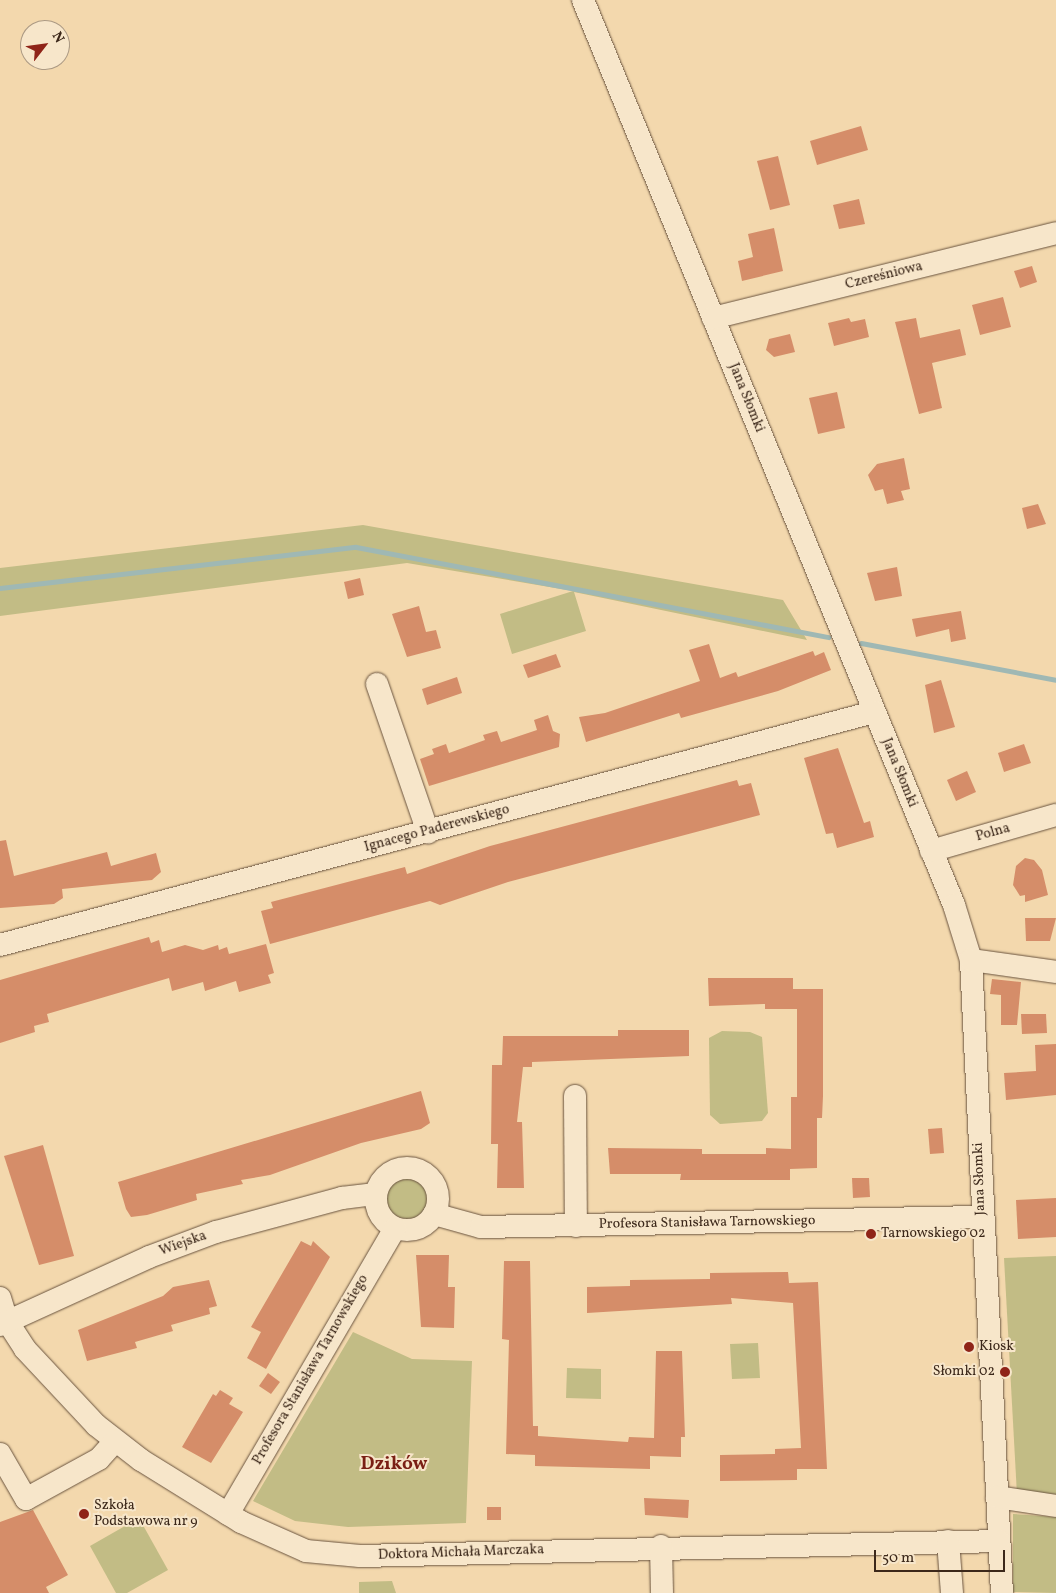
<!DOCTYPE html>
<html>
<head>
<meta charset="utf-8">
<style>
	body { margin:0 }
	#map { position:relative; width:1056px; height:1593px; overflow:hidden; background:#f3d8ad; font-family:Vollkorn,serif }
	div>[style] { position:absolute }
	.green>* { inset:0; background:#c2bc85 }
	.round { border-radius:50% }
	.stream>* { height:5px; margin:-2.5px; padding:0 2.5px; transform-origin:2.5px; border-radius:2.5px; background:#9fb8b4 }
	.building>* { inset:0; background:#d58d69 }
	.roads { filter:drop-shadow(0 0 1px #6a543f) drop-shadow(0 0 1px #6a543f) }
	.minor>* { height:22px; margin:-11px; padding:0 11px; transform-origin:11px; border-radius:11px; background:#f7e6ca }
	.minor>.ring { margin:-11px; padding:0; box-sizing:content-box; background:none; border:22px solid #f7e6ca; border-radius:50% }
	.dots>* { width:14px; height:14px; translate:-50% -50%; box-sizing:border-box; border:2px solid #f7e6ca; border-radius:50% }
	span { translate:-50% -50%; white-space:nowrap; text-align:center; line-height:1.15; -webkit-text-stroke:4px #f7e6ca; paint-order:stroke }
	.street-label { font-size:14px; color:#3c281a }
	.poi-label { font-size:14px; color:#3c281a }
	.left { translate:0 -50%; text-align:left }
	.right { translate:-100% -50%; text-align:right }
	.district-label { font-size:19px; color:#7a1f14; font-weight:700 }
	.north { position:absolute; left:20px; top:20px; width:50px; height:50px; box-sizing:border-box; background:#f7e6ca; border:1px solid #ac9a84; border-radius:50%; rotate:60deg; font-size:14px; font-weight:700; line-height:20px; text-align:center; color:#3c281a }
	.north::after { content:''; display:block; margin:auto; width:18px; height:22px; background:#8f2418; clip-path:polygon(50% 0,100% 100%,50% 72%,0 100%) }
	.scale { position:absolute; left:874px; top:1550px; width:131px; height:22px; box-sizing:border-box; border:2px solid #3c281a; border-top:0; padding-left:6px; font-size:15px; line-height:18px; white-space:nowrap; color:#3c281a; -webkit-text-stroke:4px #f7e6ca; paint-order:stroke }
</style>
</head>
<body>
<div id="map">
	<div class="green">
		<i style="clip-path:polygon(363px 525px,783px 600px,807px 640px,574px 592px,586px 631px,512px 654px,500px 614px,573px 591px,407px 563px,0 616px,0 568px)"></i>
		<i style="clip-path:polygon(722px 1031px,750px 1032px,762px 1037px,768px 1113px,762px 1121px,720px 1124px,710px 1115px,709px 1038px)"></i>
		<i class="round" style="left:386px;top:1177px;width:42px;height:42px"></i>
		<i style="clip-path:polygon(1056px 1256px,1056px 1500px,1017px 1495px,1004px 1258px)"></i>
		<i style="clip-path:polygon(353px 1332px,412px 1359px,472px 1361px,466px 1523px,348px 1527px,295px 1521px,253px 1501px)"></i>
		<i style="clip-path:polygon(758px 1343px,760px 1378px,732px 1379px,730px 1344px)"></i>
		<i style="clip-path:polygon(567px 1368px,601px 1369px,601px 1399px,566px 1398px)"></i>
		<i style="clip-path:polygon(1013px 1514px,1056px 1517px,1056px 1593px,1013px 1592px)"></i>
		<i style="clip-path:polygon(139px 1518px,168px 1570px,127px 1593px,116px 1593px,90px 1546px)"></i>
		<i style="clip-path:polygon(392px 1581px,396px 1593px,359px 1593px,359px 1582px)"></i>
	</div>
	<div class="stream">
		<i style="left:0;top:588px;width:358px;rotate:-6.6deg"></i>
		<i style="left:356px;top:547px;width:481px;rotate:10.8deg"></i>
		<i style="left:861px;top:643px;width:198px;rotate:10.7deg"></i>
	</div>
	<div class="building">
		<i style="clip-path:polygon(861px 126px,868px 150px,817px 165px,810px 141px)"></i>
		<i style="clip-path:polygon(778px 156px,790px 205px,770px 210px,757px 161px)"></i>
		<i style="clip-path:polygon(859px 199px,865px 224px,839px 229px,833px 205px)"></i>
		<i style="clip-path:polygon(774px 228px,783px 271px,742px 281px,738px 261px,753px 257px,748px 234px)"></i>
		<i style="clip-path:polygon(1032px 266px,1037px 282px,1020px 288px,1014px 271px)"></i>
		<i style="clip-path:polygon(1003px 297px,1011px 327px,980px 335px,972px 305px)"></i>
		<i style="clip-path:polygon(849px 318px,851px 322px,865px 319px,869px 337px,834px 346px,828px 323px)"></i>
		<i style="clip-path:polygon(916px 318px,920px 338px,960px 329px,966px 355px,932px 363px,942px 408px,919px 414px,895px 322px)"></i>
		<i style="clip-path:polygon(790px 334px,795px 352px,774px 357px,766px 350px,769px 339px)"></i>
		<i style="clip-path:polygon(837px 392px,845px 428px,818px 434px,809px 398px)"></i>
		<i style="clip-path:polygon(904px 458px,910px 489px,901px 491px,904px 500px,887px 504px,883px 489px,875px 491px,868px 475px,877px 464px)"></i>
		<i style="clip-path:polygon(1038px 504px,1046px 524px,1027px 529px,1022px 508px)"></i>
		<i style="clip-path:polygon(897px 567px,902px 596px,875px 601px,867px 573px)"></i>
		<i style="clip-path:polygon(360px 578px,364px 595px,348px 599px,344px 582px)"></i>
		<i style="clip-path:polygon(419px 606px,426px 632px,436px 630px,441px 648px,407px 657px,392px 614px)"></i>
		<i style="clip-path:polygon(961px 611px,966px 639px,951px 642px,949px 629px,916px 637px,912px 619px)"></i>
		<i style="clip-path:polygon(709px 644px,720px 678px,736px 672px,738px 677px,813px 651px,815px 656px,824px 652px,831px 670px,778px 691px,681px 718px,679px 713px,586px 742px,579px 717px,605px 713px,700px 681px,689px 650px)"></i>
		<i style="clip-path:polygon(556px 654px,561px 667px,528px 678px,523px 665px)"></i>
		<i style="clip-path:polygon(457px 677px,462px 693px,427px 705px,422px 689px)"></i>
		<i style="clip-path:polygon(941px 680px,955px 727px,934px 733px,925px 685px)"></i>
		<i style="clip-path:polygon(548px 715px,553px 731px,560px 734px,559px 747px,429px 786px,420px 759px,434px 754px,432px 749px,446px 744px,449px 753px,485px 740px,483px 735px,497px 731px,501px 742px,537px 730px,534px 720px)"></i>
		<i style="clip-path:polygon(1024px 744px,1031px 763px,1004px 772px,998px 753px)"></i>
		<i style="clip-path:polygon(838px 748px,864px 823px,870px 821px,874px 837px,837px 848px,833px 833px,826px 834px,804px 758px)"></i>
		<i style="clip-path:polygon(967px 771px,976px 792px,956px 801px,947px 780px)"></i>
		<i style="clip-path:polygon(737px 780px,739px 786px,751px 783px,760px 815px,508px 882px,440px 905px,430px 901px,270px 944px,261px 911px,273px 908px,271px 902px,405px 867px,407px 874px,490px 846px)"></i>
		<i style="clip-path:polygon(6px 840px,14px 876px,107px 852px,111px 866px,156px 853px,161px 872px,152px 880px,62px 889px,63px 898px,54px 904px,0 908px,0 841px)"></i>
		<i style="clip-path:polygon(1025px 858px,1034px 860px,1042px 870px,1048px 895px,1025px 902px,1025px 895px,1020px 896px,1013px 885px,1016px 866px)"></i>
		<i style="clip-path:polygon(1025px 918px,1056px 918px,1050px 941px,1026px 941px)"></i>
		<i style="clip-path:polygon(149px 937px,151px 943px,159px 940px,162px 952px,185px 945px,203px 950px,218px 945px,219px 950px,227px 947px,229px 954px,266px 944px,274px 973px,268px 975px,271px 983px,239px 992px,236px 981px,205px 991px,203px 982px,172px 991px,169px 978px,47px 1014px,49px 1022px,34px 1026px,35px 1032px,0 1043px,0 980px)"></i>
		<i style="clip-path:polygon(708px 978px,793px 978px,793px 989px,823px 989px,823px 1096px,822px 1118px,817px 1118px,817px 1168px,790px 1169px,790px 1180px,680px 1180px,681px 1174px,610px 1174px,608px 1148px,702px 1149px,702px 1154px,766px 1154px,766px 1148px,791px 1149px,791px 1097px,797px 1097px,797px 1009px,765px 1009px,765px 1004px,709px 1006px)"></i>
		<i style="clip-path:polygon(992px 979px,1021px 982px,1017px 1025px,1001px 1025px,1001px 995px,990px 994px)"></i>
		<i style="clip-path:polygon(1021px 1014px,1046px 1014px,1047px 1033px,1022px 1034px)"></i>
		<i style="clip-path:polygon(618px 1030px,689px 1030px,689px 1056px,532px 1062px,532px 1067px,523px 1067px,517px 1122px,522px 1122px,524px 1188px,497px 1188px,498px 1144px,491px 1144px,492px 1065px,502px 1065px,503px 1036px,618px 1036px)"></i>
		<i style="clip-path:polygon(1056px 1044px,1056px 1095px,1006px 1100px,1004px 1073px,1036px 1071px,1035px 1045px)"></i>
		<i style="clip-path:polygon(421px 1091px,430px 1123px,421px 1129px,361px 1143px,270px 1175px,241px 1180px,243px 1184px,196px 1194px,197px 1200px,147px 1215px,131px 1217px,126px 1209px,118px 1182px)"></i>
		<i style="clip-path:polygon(942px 1128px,944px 1153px,930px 1154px,928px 1129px)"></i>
		<i style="clip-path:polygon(43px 1145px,74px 1256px,39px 1265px,4px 1156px)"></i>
		<i style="clip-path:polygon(852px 1178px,869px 1178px,870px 1197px,853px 1198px)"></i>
		<i style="clip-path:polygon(1056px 1198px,1056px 1237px,1018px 1239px,1016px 1200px)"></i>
		<i style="clip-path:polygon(301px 1241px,311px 1246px,313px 1241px,330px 1257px,266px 1369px,247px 1358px,261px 1332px,251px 1327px)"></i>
		<i style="clip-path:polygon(416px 1255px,449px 1255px,448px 1287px,455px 1287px,454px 1328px,421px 1327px)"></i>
		<i style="clip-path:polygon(504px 1261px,530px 1261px,533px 1426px,538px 1426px,538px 1436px,628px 1442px,629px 1437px,654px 1438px,656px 1351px,682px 1351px,685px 1437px,681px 1437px,681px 1457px,650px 1456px,650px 1469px,535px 1466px,535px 1455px,506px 1454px,509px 1340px,502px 1339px)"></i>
		<i style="clip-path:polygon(788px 1272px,789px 1283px,818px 1282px,827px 1469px,797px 1469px,797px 1480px,720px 1481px,720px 1455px,775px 1454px,775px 1449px,801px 1448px,793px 1303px,731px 1298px,732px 1304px,587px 1313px,587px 1287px,630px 1286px,630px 1280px,710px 1279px,710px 1273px)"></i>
		<i style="clip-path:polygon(209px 1280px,217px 1306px,209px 1308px,210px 1314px,171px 1325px,173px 1331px,135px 1342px,137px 1348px,87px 1361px,78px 1330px,163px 1296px,173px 1287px)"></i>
		<i style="clip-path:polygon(268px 1373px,280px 1382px,271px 1394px,259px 1386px)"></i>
		<i style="clip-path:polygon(220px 1390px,233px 1398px,229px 1404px,243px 1412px,211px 1463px,182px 1447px,213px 1394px,216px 1396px)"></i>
		<i style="clip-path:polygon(644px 1498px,689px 1500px,688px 1518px,645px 1515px)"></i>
		<i style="clip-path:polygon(487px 1507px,501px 1507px,501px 1520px,487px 1520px)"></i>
		<i style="clip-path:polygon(33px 1510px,68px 1575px,46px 1587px,49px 1593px,0 1593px,0 1522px)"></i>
	</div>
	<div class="roads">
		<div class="minor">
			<i style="left:583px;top:0;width:978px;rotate:67.71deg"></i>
			<i style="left:954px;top:905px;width:58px;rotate:72.8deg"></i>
			<i style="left:971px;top:960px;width:634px;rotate:87.2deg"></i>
			<i style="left:713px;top:318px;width:353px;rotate:-13.9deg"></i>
			<i style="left:377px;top:684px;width:157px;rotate:71deg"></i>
			<i style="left:931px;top:851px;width:130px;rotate:-16.1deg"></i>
			<i style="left:0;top:945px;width:905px;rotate:-14.93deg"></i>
			<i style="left:971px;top:960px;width:86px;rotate:8deg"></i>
			<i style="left:575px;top:1096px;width:130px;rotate:89.6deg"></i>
			<i class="ring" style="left:376px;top:1168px;width:40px;height:40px"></i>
			<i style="left:434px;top:1214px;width:49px;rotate:15.5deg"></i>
			<i style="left:481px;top:1227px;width:500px;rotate:-1.15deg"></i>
			<i style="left:0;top:1298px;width:24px;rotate:73deg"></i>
			<i style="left:7px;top:1321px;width:33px;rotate:57deg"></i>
			<i style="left:25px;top:1349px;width:104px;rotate:46.9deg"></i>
			<i style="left:96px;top:1425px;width:57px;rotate:37.9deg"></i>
			<i style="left:141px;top:1460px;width:118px;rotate:31.8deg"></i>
			<i style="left:241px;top:1522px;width:71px;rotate:24deg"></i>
			<i style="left:306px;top:1551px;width:54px;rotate:5.3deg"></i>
			<i style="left:360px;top:1556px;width:639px;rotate:-1.34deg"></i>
			<i style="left:0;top:1325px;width:164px;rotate:-24.5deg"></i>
			<i style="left:149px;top:1257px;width:72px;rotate:-20.5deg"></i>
			<i style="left:216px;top:1232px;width:131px;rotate:-15.1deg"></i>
			<i style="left:342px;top:1198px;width:34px;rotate:-7deg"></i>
			<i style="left:0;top:1454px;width:52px;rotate:60deg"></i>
			<i style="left:26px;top:1499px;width:83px;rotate:-28.7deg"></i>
			<i style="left:99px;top:1459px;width:24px;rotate:-48deg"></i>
			<i style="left:997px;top:1497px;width:60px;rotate:8.7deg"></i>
			<i style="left:228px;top:1514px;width:331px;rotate:-59.7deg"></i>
			<i style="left:948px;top:1541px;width:52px;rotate:85.6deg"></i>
			<i style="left:661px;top:1546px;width:47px;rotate:88.8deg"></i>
		</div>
	</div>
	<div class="dots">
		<i style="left:871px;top:1234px;background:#8f2418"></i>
		<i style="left:969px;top:1347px;background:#8f2418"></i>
		<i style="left:1005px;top:1372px;background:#8f2418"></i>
		<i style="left:84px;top:1514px;background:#8f2418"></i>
	</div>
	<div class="street-label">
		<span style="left:884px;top:276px;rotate:-14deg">Czereśniowa</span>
		<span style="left:746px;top:398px;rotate:68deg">Jana Słomki</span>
		<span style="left:899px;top:773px;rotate:68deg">Jana Słomki</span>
		<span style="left:437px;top:829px;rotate:-15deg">Ignacego Paderewskiego</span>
		<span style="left:993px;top:833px;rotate:-16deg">Polna</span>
		<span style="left:980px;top:1179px;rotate:-92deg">Jana Słomki</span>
		<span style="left:707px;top:1223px;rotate:-1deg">Profesora Stanisława Tarnowskiego</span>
		<span style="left:183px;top:1244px;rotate:-20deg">Wiejska</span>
		<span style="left:311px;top:1370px;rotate:-60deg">Profesora Stanisława Tarnowskiego</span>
		<span style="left:461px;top:1553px;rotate:-2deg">Doktora Michała Marczaka</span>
	</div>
	<div class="poi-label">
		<span class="left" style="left:881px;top:1234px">Tarnowskiego 02</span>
		<span class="left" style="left:979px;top:1347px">Kiosk</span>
		<span class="right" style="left:995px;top:1372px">Słomki 02</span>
		<span class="left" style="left:94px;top:1514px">Szkoła<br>Podstawowa nr 9</span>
	</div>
	<div class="district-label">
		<span style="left:394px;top:1465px">Dzików</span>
	</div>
	<div class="north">N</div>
	<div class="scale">50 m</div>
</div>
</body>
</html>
